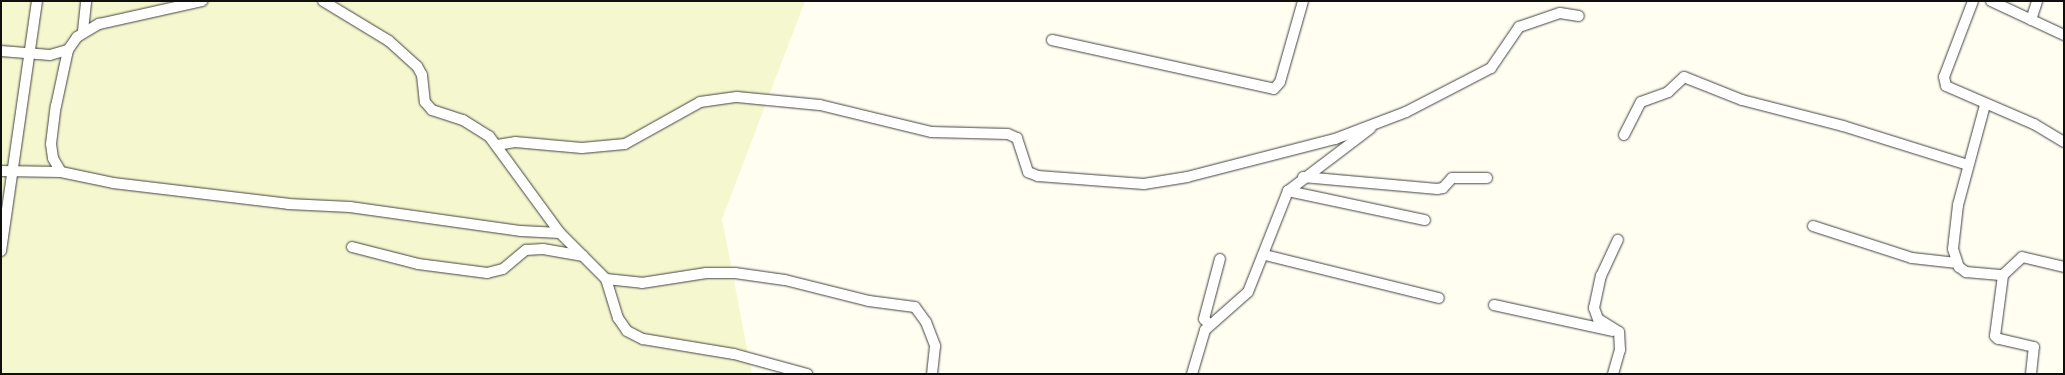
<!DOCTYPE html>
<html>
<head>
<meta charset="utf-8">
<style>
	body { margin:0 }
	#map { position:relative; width:2065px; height:375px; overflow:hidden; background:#fffef1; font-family:"IBM Plex Serif",serif }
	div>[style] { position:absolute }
	.farmland>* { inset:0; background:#f5f8ce }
	.roads { filter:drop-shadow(0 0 1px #424242) drop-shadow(0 0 1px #424242) }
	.minor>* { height:10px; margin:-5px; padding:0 5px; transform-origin:5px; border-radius:5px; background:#fff }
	span { translate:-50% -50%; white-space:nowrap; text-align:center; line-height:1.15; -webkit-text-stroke:5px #fff; paint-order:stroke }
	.frame { position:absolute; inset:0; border:2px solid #0f0f0f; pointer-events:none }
</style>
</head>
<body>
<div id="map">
	<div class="farmland">
		<i style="clip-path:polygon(1px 1px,805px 1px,722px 219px,752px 374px,1px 374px)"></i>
	</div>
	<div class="roads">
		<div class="minor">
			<i style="left:323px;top:1px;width:77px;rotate:31.2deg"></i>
			<i style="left:389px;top:41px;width:38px;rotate:42deg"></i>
			<i style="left:417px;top:66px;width:10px;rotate:61deg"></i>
			<i style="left:422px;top:75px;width:27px;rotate:84deg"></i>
			<i style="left:425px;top:102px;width:11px;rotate:49deg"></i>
			<i style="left:432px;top:110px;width:33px;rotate:18deg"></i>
			<i style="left:463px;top:120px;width:31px;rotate:32deg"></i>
			<i style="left:489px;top:136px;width:120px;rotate:53.8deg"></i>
			<i style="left:560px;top:233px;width:65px;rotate:45deg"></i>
			<i style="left:606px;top:279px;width:41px;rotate:72.9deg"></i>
			<i style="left:618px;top:318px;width:16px;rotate:55deg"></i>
			<i style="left:627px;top:331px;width:18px;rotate:27deg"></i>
			<i style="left:643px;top:339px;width:92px;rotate:9.4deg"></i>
			<i style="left:734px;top:354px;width:76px;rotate:15.3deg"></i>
			<i style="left:1973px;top:1px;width:81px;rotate:110.9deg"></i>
			<i style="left:1944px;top:77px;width:9px;rotate:77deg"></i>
			<i style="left:1946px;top:86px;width:96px;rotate:23.4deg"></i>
			<i style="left:2034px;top:124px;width:35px;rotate:31deg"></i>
			<i style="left:1991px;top:1px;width:81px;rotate:25deg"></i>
			<i style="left:2031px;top:20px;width:20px;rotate:-72deg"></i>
			<i style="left:83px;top:31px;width:30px;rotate:-84deg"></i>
			<i style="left:1052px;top:40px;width:227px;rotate:12.4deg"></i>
			<i style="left:1274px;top:89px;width:9px;rotate:-49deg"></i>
			<i style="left:1280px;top:82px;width:84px;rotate:-74.1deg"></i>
			<i style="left:1px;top:51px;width:49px;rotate:4.7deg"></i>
			<i style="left:50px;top:55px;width:19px;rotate:-16deg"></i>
			<i style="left:1985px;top:105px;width:104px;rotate:105.1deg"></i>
			<i style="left:1958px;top:205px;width:44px;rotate:96.5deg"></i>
			<i style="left:1953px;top:249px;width:19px;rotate:72deg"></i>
			<i style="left:1959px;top:267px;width:9px;rotate:36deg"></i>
			<i style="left:1966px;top:272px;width:37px;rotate:5deg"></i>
			<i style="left:1624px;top:135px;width:37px;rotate:-63deg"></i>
			<i style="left:1641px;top:102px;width:29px;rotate:-20deg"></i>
			<i style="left:1668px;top:92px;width:22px;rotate:-43deg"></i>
			<i style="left:1684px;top:77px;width:62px;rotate:21.6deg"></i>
			<i style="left:1742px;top:100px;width:104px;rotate:14.4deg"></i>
			<i style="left:1843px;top:126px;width:131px;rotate:17.3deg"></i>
			<i style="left:497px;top:145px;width:18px;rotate:-9deg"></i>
			<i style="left:515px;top:142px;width:67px;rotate:5.1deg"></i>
			<i style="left:582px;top:148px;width:43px;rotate:-5.3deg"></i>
			<i style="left:625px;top:144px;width:86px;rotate:-29.2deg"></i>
			<i style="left:700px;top:102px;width:37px;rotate:-8deg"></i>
			<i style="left:737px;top:97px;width:83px;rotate:5.5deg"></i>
			<i style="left:820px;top:105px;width:115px;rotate:13.6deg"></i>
			<i style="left:932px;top:132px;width:76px;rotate:1.5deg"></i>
			<i style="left:1008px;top:134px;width:10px;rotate:24deg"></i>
			<i style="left:1017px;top:138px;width:36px;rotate:72deg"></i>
			<i style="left:1028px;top:172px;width:11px;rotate:22deg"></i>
			<i style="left:1038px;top:176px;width:106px;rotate:4.3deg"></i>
			<i style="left:1144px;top:184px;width:44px;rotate:-9.2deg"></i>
			<i style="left:1187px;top:177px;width:153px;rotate:-14.4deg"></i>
			<i style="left:1335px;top:139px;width:76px;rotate:-20.8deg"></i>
			<i style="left:1406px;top:112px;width:96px;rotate:-27.4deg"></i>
			<i style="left:1491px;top:68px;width:50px;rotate:-55.7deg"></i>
			<i style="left:1519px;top:27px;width:43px;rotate:-18.9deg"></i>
			<i style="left:1560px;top:13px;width:19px;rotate:9deg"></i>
			<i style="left:1px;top:171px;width:60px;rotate:1deg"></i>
			<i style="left:61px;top:172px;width:53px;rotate:11.9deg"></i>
			<i style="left:113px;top:183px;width:176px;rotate:6.8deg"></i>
			<i style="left:288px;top:204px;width:62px;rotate:2.8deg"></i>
			<i style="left:350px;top:207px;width:173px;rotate:8deg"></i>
			<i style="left:521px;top:231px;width:39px;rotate:3deg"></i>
			<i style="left:61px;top:172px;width:16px;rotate:-120deg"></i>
			<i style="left:53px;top:158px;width:14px;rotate:-98deg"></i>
			<i style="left:51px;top:144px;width:38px;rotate:-83deg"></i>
			<i style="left:56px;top:106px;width:57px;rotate:-77.9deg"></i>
			<i style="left:68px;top:50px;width:16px;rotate:-55deg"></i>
			<i style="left:77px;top:37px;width:26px;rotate:-31deg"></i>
			<i style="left:99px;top:24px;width:106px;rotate:-12.6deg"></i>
			<i style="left:1303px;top:177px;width:135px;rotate:5.1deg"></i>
			<i style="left:1437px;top:189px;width:6px;rotate:-9deg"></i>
			<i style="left:1443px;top:188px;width:13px;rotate:-48deg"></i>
			<i style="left:1452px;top:178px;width:35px"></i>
			<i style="left:1288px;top:191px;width:140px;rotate:12deg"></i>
			<i style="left:1813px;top:226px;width:104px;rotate:17.9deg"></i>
			<i style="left:1912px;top:258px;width:45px;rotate:6.3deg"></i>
			<i style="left:352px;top:247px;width:68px;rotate:14.4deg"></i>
			<i style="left:418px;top:264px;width:70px;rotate:7.4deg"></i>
			<i style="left:487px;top:273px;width:16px;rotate:-14deg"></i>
			<i style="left:503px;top:269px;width:30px;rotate:-40deg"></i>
			<i style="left:526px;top:250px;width:17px;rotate:-3deg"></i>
			<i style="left:543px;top:249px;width:41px;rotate:9.9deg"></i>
			<i style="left:1px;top:251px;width:253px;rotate:-81.8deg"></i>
			<i style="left:1265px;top:255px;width:179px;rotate:13.9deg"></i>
			<i style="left:606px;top:279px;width:36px;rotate:6deg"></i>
			<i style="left:642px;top:283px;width:65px;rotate:-8.9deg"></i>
			<i style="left:706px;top:273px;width:29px"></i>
			<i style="left:735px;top:273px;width:50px;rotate:8deg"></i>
			<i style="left:785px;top:280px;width:87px;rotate:14deg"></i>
			<i style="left:869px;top:301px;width:46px;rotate:7.4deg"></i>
			<i style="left:915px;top:307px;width:19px;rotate:54deg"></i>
			<i style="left:926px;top:322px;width:26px;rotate:69deg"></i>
			<i style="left:935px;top:346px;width:28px;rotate:96deg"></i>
			<i style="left:1494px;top:305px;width:121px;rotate:12.4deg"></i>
			<i style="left:1210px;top:325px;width:8px;rotate:-135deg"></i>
			<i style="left:1204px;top:319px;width:62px;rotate:-75.1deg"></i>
			<i style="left:1192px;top:374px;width:46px;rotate:-73.5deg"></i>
			<i style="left:1205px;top:330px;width:57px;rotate:-41.5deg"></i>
			<i style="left:1248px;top:292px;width:109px;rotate:-68.4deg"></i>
			<i style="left:1288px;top:191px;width:104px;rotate:-37.2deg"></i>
			<i style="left:1613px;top:374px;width:25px;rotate:-74deg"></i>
			<i style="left:1620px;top:350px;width:18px;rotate:-93deg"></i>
			<i style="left:1619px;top:332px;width:25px;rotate:-148deg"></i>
			<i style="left:1598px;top:319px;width:12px;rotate:-110deg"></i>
			<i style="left:1594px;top:308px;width:33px;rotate:-78deg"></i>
			<i style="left:1601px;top:276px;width:40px;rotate:-65deg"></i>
			<i style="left:2031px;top:374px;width:27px;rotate:-84deg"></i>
			<i style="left:2034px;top:347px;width:37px;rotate:-167deg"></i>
			<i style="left:1998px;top:339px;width:4px;rotate:-135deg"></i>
			<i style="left:1995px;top:336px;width:62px;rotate:-82.5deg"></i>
			<i style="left:2003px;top:275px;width:26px;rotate:-43deg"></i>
			<i style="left:2022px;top:257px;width:43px;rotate:13.4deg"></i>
		</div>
	</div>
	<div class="frame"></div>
</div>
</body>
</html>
